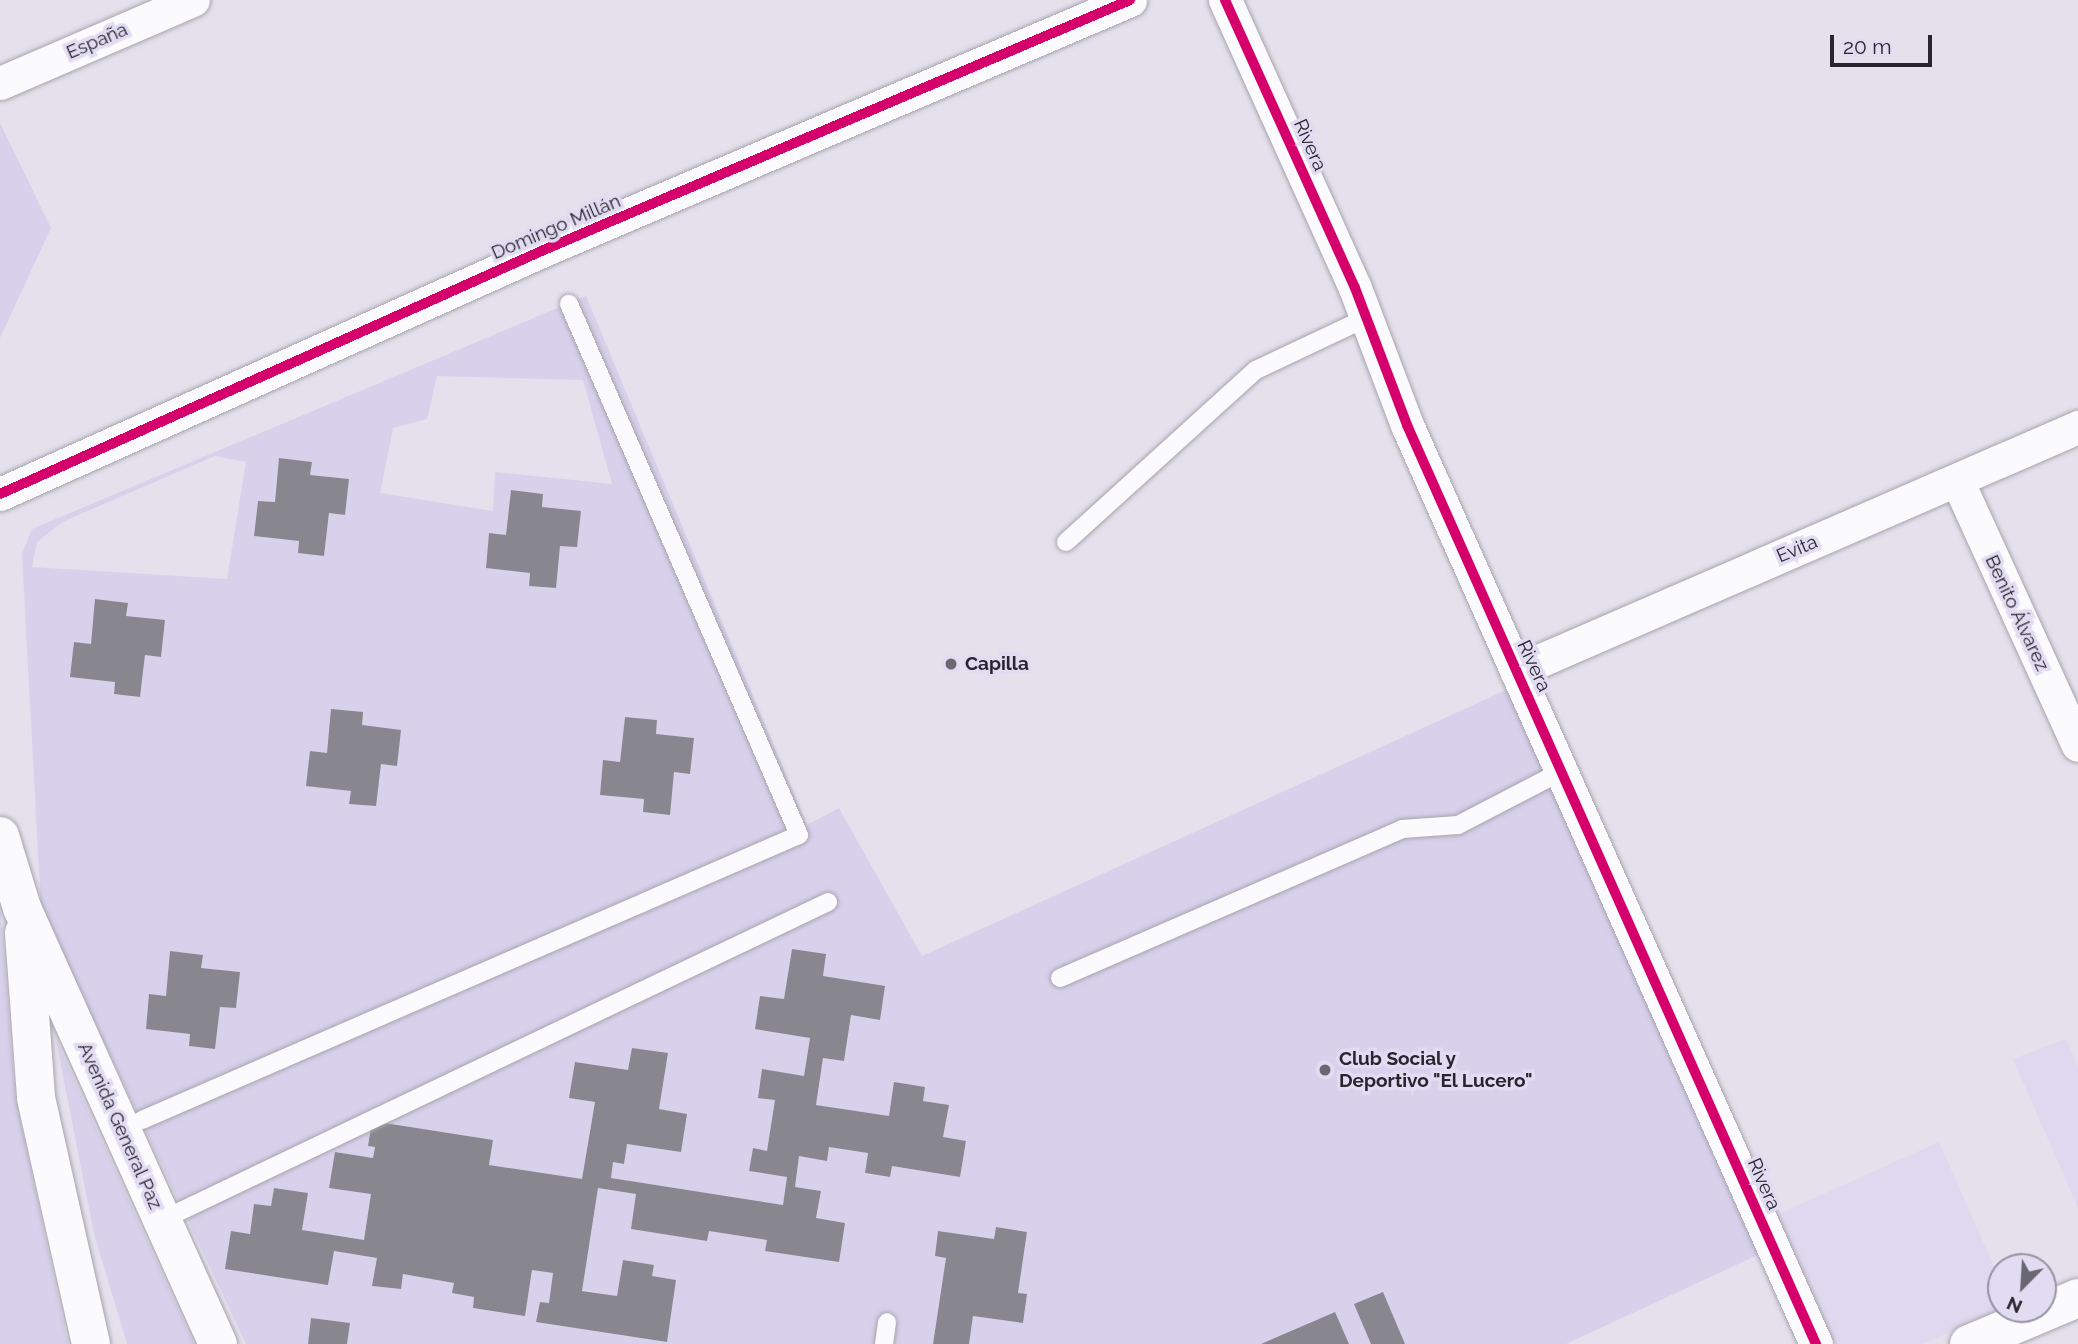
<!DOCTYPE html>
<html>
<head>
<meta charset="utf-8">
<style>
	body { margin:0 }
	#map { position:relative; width:2078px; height:1344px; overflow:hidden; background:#e4e1ed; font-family:Raleway,sans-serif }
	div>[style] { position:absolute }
	.built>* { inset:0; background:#ded9ee }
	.green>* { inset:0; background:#d7d1ec }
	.building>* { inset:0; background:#88868e }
	.roads { filter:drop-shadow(0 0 2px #a7a4ae) drop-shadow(0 0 2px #a7a4ae) }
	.lane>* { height:18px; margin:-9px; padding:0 9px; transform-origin:9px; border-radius:9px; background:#fbfafc }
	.street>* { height:33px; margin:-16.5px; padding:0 16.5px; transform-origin:16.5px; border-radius:16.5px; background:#fbfafc }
	.secondary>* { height:38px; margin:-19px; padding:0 19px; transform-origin:19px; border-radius:19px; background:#fbfafc }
	.cycleway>* { height:10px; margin:-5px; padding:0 5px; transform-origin:5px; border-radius:5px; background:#d6006c }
	.dots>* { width:19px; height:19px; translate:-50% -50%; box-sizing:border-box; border:4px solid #e1dcf2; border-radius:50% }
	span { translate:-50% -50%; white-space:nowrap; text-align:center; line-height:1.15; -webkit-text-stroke:7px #e1dcf2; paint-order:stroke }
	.street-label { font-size:19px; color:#27262e }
	.poi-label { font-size:19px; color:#27262e; font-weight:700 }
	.left { translate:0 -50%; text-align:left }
	.north { position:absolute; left:1987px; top:1253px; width:70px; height:70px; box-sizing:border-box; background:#e1dcf2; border:2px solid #9793a4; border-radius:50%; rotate:204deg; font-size:19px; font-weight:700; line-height:28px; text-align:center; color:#27262e }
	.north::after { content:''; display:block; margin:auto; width:24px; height:32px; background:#696771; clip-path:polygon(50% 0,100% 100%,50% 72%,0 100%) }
	.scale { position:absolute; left:1830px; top:35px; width:102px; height:32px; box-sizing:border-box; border:4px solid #27262e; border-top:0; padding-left:9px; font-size:21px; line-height:24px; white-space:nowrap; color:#27262e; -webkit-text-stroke:5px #e1dcf2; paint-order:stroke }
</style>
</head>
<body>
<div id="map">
	<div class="built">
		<i style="clip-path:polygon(2066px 1039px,2078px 1066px,2078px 1208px,2013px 1059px)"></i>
		<i style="clip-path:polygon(1939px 1142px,2001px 1282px,2004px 1309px,1922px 1344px,1827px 1344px,1772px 1217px)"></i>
	</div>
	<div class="green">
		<i style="clip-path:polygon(0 123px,51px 228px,0 338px)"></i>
		<i style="clip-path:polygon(evenodd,586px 296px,807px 825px,839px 808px,922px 956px,1513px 687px,1762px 1253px,1566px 1344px,969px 1344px,973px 1316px,1023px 1323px,1027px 1295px,1018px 1293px,1027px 1232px,996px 1227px,994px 1239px,938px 1231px,935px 1256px,946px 1258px,933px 1344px,347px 1344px,350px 1323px,311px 1318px,308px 1344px,246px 1344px,41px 908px,22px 554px,32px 529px,586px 296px,437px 376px,583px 380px,612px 484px,495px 472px,493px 511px,380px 493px,393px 428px,427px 419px,437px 376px,586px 296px,215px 456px,246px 462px,227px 579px,32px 567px,37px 542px,62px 522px,215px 456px,586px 296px,280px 458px,311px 462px,310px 475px,349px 479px,345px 515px,329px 513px,324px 556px,298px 553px,299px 541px,254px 536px,258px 501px,275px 502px,280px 458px,586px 296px,511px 490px,543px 494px,542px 507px,560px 546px,555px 588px,529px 586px,530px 573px,486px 568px,489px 533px,506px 535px,511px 490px,586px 296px,96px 599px,128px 603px,126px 616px,165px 621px,161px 656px,145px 655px,140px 697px,114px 694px,115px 682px,71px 677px,74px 642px,91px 644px,96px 599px,586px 296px,625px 717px,657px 720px,656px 734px,694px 738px,690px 774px,674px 772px,669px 815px,643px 812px,644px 799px,600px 795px,603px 760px,620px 762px,625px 717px,586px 296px,792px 949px,826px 954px,823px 976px,880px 1020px,851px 1015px,844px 1061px,823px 1058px,816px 1105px,889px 1116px,925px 1087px,923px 1101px,949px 1105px,943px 1137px,966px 1142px,960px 1177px,892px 1166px,889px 1177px,865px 1174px,868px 1153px,829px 1147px,827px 1160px,799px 1156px,795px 1187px,821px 1191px,816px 1218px,845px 1223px,838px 1262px,766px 1251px,767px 1240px,709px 1231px,707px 1241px,631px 1229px,636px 1194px,598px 1188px,582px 1290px,617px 1296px,623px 1260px,654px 1265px,652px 1276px,676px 1280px,666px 1342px,537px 1322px,540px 1302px,549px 1303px,553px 1273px,532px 1270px,525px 1316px,473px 1308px,474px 1297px,453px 1293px,454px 1283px,403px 1274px,400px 1289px,373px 1286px,377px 1258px,334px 1251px,328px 1285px,231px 1232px,250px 1234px,254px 1204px,271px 1206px,274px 1188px,308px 1193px,302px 1230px,364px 1240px,371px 1194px,329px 1187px,335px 1152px,373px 1158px,375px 1147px,368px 1146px,372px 1121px,493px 1140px,489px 1165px,582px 1179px,595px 1102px,570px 1098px,575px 1062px,628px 1070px,633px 1048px,668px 1054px,659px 1109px,686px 1114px,681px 1152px,627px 1144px,624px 1164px,613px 1162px,611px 1178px,783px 1205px,787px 1177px,749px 1171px,753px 1148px,767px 1151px,775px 1100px,758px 1097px,762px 1070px,804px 1076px,810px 1038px,755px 1028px,760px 996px,784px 999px,792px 949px,586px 296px,170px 951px,202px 955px,201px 968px,240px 972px,236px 1008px,220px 1007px,215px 1049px,189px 1046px,190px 1034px,146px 1029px,149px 994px,166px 996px,170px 951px)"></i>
		<i style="clip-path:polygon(0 904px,15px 1096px,68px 1344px,0 1344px)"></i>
		<i style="clip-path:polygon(56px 1040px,194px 1344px,127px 1344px,94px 1234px)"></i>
	</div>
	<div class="building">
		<i style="clip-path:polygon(279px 458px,312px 462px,310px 475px,349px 479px,345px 515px,329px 513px,324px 556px,298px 553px,299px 541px,254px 536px,258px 501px,275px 502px)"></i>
		<i style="clip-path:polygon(511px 490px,543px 494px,542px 507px,581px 511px,577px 547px,560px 546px,556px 588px,529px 586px,530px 573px,486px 568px,489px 533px,506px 535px)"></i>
		<i style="clip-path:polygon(95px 599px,128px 603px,126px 616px,165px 620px,161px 657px,145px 655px,140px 697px,114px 694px,115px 682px,70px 677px,74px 642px,91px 644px)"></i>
		<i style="clip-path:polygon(331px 709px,363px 712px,362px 725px,401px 730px,397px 766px,381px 764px,376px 806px,349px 804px,351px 791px,306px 786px,310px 751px,327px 753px)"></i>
		<i style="clip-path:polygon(625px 717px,657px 720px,656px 734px,694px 738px,690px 774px,674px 772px,670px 815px,643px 812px,644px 799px,600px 795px,603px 760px,620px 762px)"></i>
		<i style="clip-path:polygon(792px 949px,826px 954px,823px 976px,885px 986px,880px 1020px,851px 1015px,844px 1061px,823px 1058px,816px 1105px,889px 1116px,894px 1082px,925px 1087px,923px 1101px,949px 1105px,943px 1137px,966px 1141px,960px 1177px,892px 1166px,890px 1177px,865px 1173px,868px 1153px,829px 1147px,827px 1161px,799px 1156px,795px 1187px,821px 1191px,816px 1218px,845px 1223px,839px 1262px,765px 1251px,767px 1240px,709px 1231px,707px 1241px,631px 1229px,636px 1194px,598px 1188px,582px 1291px,617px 1296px,623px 1260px,654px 1265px,652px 1276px,676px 1280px,667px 1342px,536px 1322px,540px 1302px,549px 1303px,553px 1273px,532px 1270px,525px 1316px,473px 1308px,474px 1297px,452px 1293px,454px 1283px,403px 1274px,401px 1289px,372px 1286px,377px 1258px,334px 1251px,328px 1285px,225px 1269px,231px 1231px,250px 1234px,254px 1204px,271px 1206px,274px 1188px,308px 1193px,302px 1230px,364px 1240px,371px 1194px,329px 1188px,335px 1152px,373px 1158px,375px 1147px,368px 1146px,372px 1121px,493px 1140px,489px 1165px,582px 1179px,595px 1102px,569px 1098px,575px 1062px,628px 1070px,632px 1048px,668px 1053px,659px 1109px,687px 1114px,681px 1152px,627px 1144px,624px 1164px,613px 1162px,611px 1178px,783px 1205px,787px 1177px,749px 1171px,753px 1148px,767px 1151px,775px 1100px,758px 1098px,762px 1069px,804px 1076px,810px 1038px,755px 1029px,760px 996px,784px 999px)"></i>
		<i style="clip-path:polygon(170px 951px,203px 955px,201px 968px,240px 972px,236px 1008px,220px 1007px,215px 1049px,189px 1046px,190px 1034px,146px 1029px,149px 994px,166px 996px)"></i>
		<i style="clip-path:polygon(996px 1227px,1027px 1232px,1018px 1293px,1027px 1294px,1023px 1323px,973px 1316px,969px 1344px,933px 1344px,946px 1258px,935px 1256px,938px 1231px,994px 1239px)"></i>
		<i style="clip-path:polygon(1383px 1292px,1405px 1344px,1371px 1344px,1354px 1304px)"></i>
		<i style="clip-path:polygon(1335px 1312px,1349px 1344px,1261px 1344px,1312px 1322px)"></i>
		<i style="clip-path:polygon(311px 1318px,350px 1323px,347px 1344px,308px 1344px)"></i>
	</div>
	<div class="roads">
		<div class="lane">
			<i style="left:1066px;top:542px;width:256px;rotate:-42.2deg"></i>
			<i style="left:1256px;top:370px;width:122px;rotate:-25.3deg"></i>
			<i style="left:1060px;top:978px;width:373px;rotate:-23.5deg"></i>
			<i style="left:1402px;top:829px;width:56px;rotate:-4.1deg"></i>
			<i style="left:1458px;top:825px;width:117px;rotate:-27.4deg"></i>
			<i style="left:142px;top:1120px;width:716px;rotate:-23.45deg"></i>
			<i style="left:799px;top:835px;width:579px;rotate:-113.42deg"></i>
			<i style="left:162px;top:1220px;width:738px;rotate:-25.52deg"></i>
			<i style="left:884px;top:1344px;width:22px;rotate:-82deg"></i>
		</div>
		<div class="street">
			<i style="left:1225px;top:0;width:316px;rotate:65.7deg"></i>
			<i style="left:1355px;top:288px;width:147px;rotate:69.2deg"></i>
			<i style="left:1407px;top:425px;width:1006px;rotate:66.01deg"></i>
			<i style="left:0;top:83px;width:210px;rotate:-23.3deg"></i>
			<i style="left:1957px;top:480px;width:291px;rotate:65.5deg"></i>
			<i style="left:0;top:494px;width:598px;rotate:-24.17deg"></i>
			<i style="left:546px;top:249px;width:635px;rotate:-23.09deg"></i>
			<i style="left:1516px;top:671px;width:613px;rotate:-23.47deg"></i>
		</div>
		<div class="secondary">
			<i style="left:0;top:836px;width:75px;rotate:73deg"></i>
			<i style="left:22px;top:908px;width:478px;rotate:65.8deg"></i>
			<i style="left:24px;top:933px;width:165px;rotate:85.8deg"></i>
			<i style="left:36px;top:1098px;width:252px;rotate:77.4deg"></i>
			<i style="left:1969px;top:1344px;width:118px;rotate:-22.9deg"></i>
		</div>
	</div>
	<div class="cycleway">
		<i style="left:1225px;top:0;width:316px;rotate:65.7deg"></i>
		<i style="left:1355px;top:288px;width:147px;rotate:69.2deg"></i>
		<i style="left:1407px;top:425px;width:1006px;rotate:66.01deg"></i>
		<i style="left:0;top:494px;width:598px;rotate:-24.17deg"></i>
		<i style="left:546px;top:249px;width:635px;rotate:-23.09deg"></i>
	</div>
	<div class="dots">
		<i style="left:951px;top:664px;background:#696771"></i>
		<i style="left:1325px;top:1070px;background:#696771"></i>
	</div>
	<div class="street-label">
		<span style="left:97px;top:41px;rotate:-23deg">España</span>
		<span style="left:1310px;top:145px;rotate:66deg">Rivera</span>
		<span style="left:556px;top:227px;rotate:-23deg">Domingo Millán</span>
		<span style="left:1797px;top:549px;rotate:-23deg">Evita</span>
		<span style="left:2017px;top:613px;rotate:65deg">Benito Álvarez</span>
		<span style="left:1534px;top:666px;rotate:65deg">Rivera</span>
		<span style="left:120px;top:1126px;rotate:66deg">Avenida General Paz</span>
		<span style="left:1764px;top:1184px;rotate:66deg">Rivera</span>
	</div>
	<div class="poi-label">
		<span class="left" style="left:965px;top:664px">Capilla</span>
		<span class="left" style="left:1339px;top:1070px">Club Social y<br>Deportivo "El Lucero"</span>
	</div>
	<div class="north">N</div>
	<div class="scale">20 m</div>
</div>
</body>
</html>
